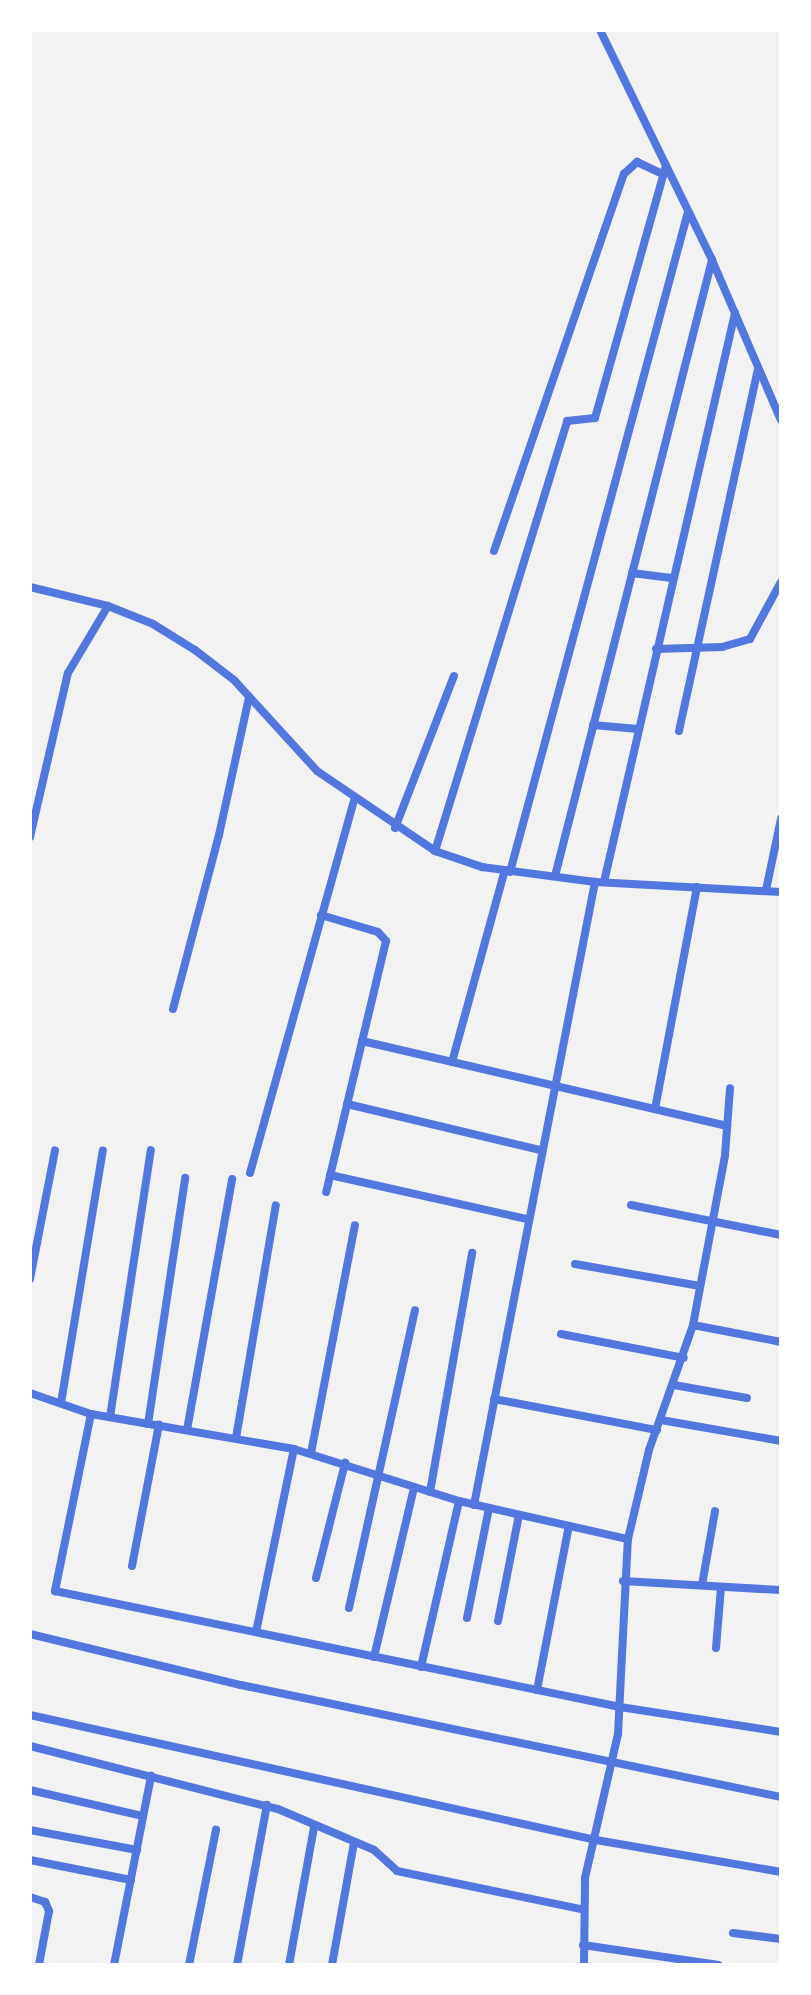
<!DOCTYPE html>
<html>
<head>
<meta charset="utf-8">
<style>
	body { margin:0 }
	#map { position:relative; width:811px; height:1995px; overflow:hidden; background:#f2f2f2; font-family:"Source Sans 3",sans-serif }
	div>[style] { position:absolute }
	.minor>* { height:8px; margin:-4px; padding:0 4px; transform-origin:4px; border-radius:4px; background:#5277de }
	span { translate:-50% -50%; white-space:nowrap; text-align:center; line-height:1.15; -webkit-text-stroke:6px #fff; paint-order:stroke }
	.frame { position:absolute; inset:0; border:32px solid #fff; pointer-events:none }
</style>
</head>
<body>
<div id="map">
	<div class="minor">
		<i style="left:600px;top:30px;width:256px;rotate:64deg"></i>
		<i style="left:712px;top:260px;width:174px;rotate:66.7deg"></i>
		<i style="left:494px;top:551px;width:399px;rotate:-71deg"></i>
		<i style="left:624px;top:174px;width:18px;rotate:-43deg"></i>
		<i style="left:637px;top:162px;width:29px;rotate:25deg"></i>
		<i style="left:632px;top:573px;width:40px;rotate:7.1deg"></i>
		<i style="left:30px;top:587px;width:80px;rotate:13.7deg"></i>
		<i style="left:108px;top:606px;width:48px;rotate:21.8deg"></i>
		<i style="left:153px;top:624px;width:49px;rotate:31.8deg"></i>
		<i style="left:195px;top:650px;width:49px;rotate:37.6deg"></i>
		<i style="left:234px;top:680px;width:123px;rotate:47.6deg"></i>
		<i style="left:317px;top:771px;width:143px;rotate:34.1deg"></i>
		<i style="left:435px;top:851px;width:50px;rotate:18.8deg"></i>
		<i style="left:482px;top:867px;width:114px;rotate:7.6deg"></i>
		<i style="left:595px;top:882px;width:186px;rotate:3.1deg"></i>
		<i style="left:656px;top:649px;width:66px;rotate:-1.7deg"></i>
		<i style="left:722px;top:647px;width:29px;rotate:-16deg"></i>
		<i style="left:750px;top:639px;width:65px;rotate:-61.5deg"></i>
		<i style="left:593px;top:725px;width:45px;rotate:5.1deg"></i>
		<i style="left:679px;top:731px;width:371px;rotate:-77.7deg"></i>
		<i style="left:395px;top:828px;width:163px;rotate:-68.8deg"></i>
		<i style="left:30px;top:837px;width:168px;rotate:-77deg"></i>
		<i style="left:68px;top:673px;width:78px;rotate:-59.2deg"></i>
		<i style="left:435px;top:851px;width:450px;rotate:-72.9deg"></i>
		<i style="left:567px;top:421px;width:28px;rotate:-6deg"></i>
		<i style="left:595px;top:418px;width:262px;rotate:-74.3deg"></i>
		<i style="left:510px;top:872px;width:684px;rotate:-74.91deg"></i>
		<i style="left:555px;top:876px;width:636px;rotate:-75.7deg"></i>
		<i style="left:604px;top:882px;width:584px;rotate:-77.03deg"></i>
		<i style="left:766px;top:890px;width:73px;rotate:-78.1deg"></i>
		<i style="left:321px;top:915px;width:59px;rotate:16.6deg"></i>
		<i style="left:378px;top:932px;width:12px;rotate:48deg"></i>
		<i style="left:386px;top:941px;width:258px;rotate:103.4deg"></i>
		<i style="left:173px;top:1009px;width:180px;rotate:-75.2deg"></i>
		<i style="left:219px;top:835px;width:141px;rotate:-77.7deg"></i>
		<i style="left:362px;top:1041px;width:375px;rotate:13.1deg"></i>
		<i style="left:452px;top:1062px;width:199px;rotate:-74.6deg"></i>
		<i style="left:347px;top:1104px;width:198px;rotate:13.4deg"></i>
		<i style="left:655px;top:1109px;width:226px;rotate:-79.3deg"></i>
		<i style="left:250px;top:1173px;width:387px;rotate:-74.4deg"></i>
		<i style="left:330px;top:1175px;width:202px;rotate:12.6deg"></i>
		<i style="left:631px;top:1205px;width:153px;rotate:11.3deg"></i>
		<i style="left:575px;top:1264px;width:127px;rotate:10deg"></i>
		<i style="left:30px;top:1279px;width:131px;rotate:-79deg"></i>
		<i style="left:693px;top:1325px;width:90px;rotate:10.9deg"></i>
		<i style="left:561px;top:1334px;width:125px;rotate:11deg"></i>
		<i style="left:674px;top:1385px;width:74px;rotate:10.1deg"></i>
		<i style="left:30px;top:1393px;width:65px;rotate:19deg"></i>
		<i style="left:91px;top:1414px;width:206px;rotate:9.8deg"></i>
		<i style="left:294px;top:1449px;width:173px;rotate:17.5deg"></i>
		<i style="left:459px;top:1501px;width:173px;rotate:12.7deg"></i>
		<i style="left:494px;top:1399px;width:166px;rotate:10.8deg"></i>
		<i style="left:61px;top:1403px;width:256px;rotate:-80.6deg"></i>
		<i style="left:91px;top:1414px;width:181px;rotate:101.5deg"></i>
		<i style="left:55px;top:1591px;width:577px;rotate:11.6deg"></i>
		<i style="left:620px;top:1707px;width:163px;rotate:8.8deg"></i>
		<i style="left:110px;top:1417px;width:270px;rotate:-81.3deg"></i>
		<i style="left:661px;top:1420px;width:122px;rotate:9.9deg"></i>
		<i style="left:148px;top:1424px;width:249px;rotate:-81.4deg"></i>
		<i style="left:187px;top:1430px;width:255px;rotate:-79.8deg"></i>
		<i style="left:236px;top:1438px;width:236px;rotate:-80.3deg"></i>
		<i style="left:311px;top:1453px;width:232px;rotate:-79.1deg"></i>
		<i style="left:430px;top:1492px;width:243px;rotate:-80deg"></i>
		<i style="left:474px;top:1505px;width:635px;rotate:-79.01deg"></i>
		<i style="left:132px;top:1566px;width:144px;rotate:-79.2deg"></i>
		<i style="left:316px;top:1578px;width:119px;rotate:-75.8deg"></i>
		<i style="left:623px;top:1581px;width:158px;rotate:3.3deg"></i>
		<i style="left:702px;top:1585px;width:75px;rotate:-80deg"></i>
		<i style="left:349px;top:1608px;width:305px;rotate:-77.5deg"></i>
		<i style="left:467px;top:1618px;width:112px;rotate:-78.7deg"></i>
		<i style="left:498px;top:1621px;width:108px;rotate:-78.8deg"></i>
		<i style="left:256px;top:1632px;width:187px;rotate:-78.3deg"></i>
		<i style="left:30px;top:1634px;width:217px;rotate:13.6deg"></i>
		<i style="left:241px;top:1685px;width:551px;rotate:11.72deg"></i>
		<i style="left:716px;top:1648px;width:61px;rotate:-85.3deg"></i>
		<i style="left:374px;top:1657px;width:174px;rotate:-76.7deg"></i>
		<i style="left:421px;top:1667px;width:170px;rotate:-77.1deg"></i>
		<i style="left:537px;top:1690px;width:167px;rotate:-79deg"></i>
		<i style="left:30px;top:1715px;width:580px;rotate:12.45deg"></i>
		<i style="left:596px;top:1840px;width:188px;rotate:9.8deg"></i>
		<i style="left:30px;top:1746px;width:256px;rotate:14.3deg"></i>
		<i style="left:278px;top:1809px;width:104px;rotate:23.1deg"></i>
		<i style="left:374px;top:1850px;width:31px;rotate:42deg"></i>
		<i style="left:397px;top:1871px;width:188px;rotate:11.7deg"></i>
		<i style="left:30px;top:1790px;width:116px;rotate:13deg"></i>
		<i style="left:30px;top:1830px;width:109px;rotate:10.6deg"></i>
		<i style="left:30px;top:1860px;width:103px;rotate:11.2deg"></i>
		<i style="left:30px;top:1897px;width:16px;rotate:18deg"></i>
		<i style="left:45px;top:1902px;width:10px;rotate:66deg"></i>
		<i style="left:49px;top:1911px;width:55px;rotate:100.5deg"></i>
		<i style="left:733px;top:1933px;width:48px;rotate:7.1deg"></i>
		<i style="left:583px;top:1945px;width:137px;rotate:8.4deg"></i>
		<i style="left:114px;top:1965px;width:193px;rotate:-78.9deg"></i>
		<i style="left:189px;top:1965px;width:138px;rotate:-78.7deg"></i>
		<i style="left:237px;top:1965px;width:163px;rotate:-79.4deg"></i>
		<i style="left:289px;top:1965px;width:140px;rotate:-79.7deg"></i>
		<i style="left:332px;top:1965px;width:124px;rotate:-79.8deg"></i>
		<i style="left:584px;top:1965px;width:87px;rotate:-89.3deg"></i>
		<i style="left:585px;top:1878px;width:148px;rotate:-77.1deg"></i>
		<i style="left:618px;top:1734px;width:195px;rotate:-87.1deg"></i>
		<i style="left:628px;top:1539px;width:91px;rotate:-76.7deg"></i>
		<i style="left:649px;top:1450px;width:133px;rotate:-70.6deg"></i>
		<i style="left:693px;top:1325px;width:173px;rotate:-79.3deg"></i>
		<i style="left:725px;top:1155px;width:67px;rotate:-85.7deg"></i>
	</div>
	<div class="frame"></div>
</div>
</body>
</html>
